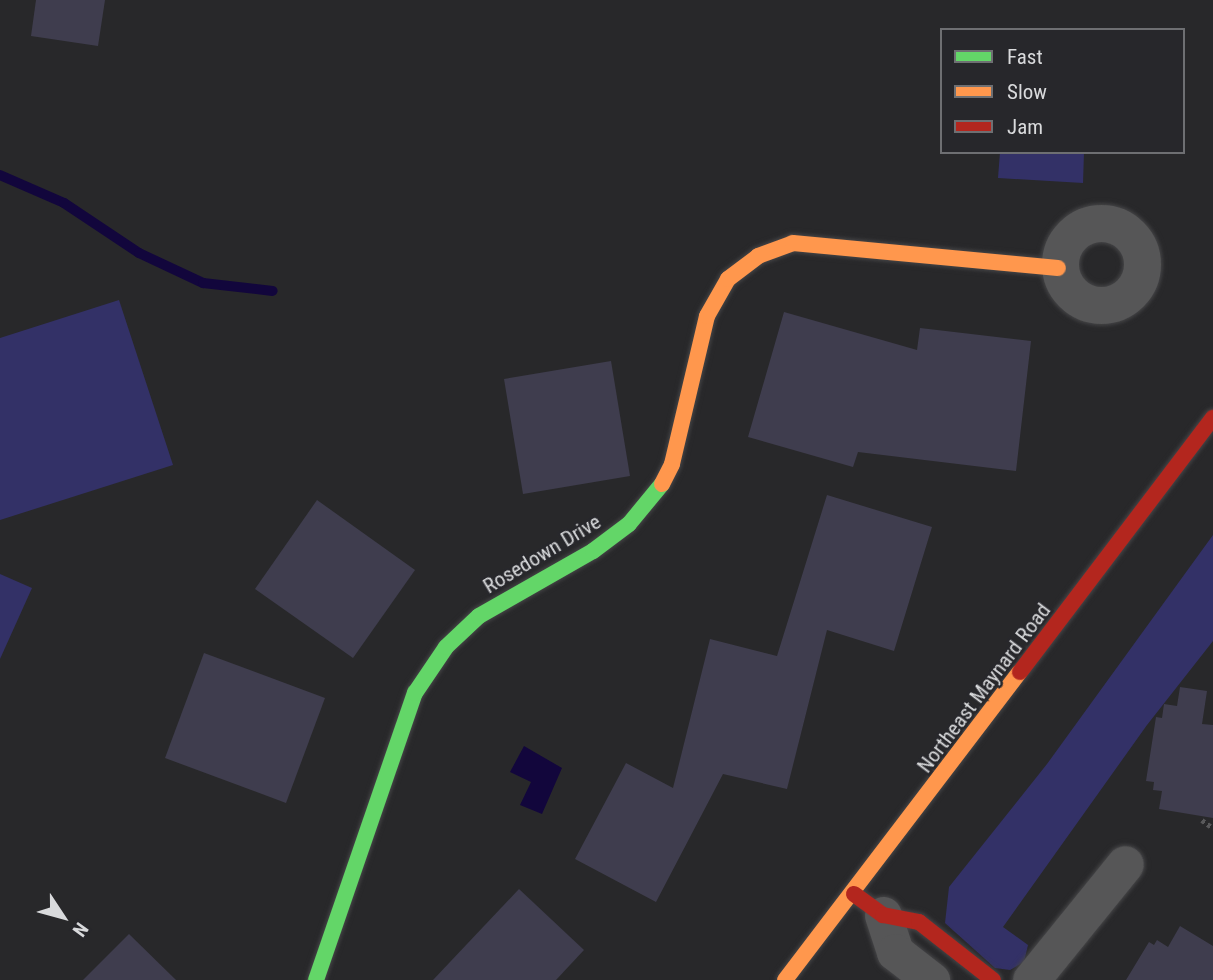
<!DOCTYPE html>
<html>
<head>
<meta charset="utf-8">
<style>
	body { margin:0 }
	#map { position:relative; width:1213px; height:980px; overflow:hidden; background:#28282a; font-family:"Roboto Condensed",sans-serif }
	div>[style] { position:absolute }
	.green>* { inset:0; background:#333167 }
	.water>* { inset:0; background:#12063c }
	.stream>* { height:10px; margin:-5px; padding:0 5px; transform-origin:5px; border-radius:5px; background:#12063c }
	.building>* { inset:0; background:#3f3d4e }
	.path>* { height:4.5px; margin-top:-2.25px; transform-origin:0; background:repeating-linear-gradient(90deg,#59595b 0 3.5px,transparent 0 7px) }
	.roads { filter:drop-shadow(0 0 2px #454547) drop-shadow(0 0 2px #454547) }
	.street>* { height:37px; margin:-18.5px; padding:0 18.5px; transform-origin:18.5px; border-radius:18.5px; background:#565657 }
	.street>.ring { margin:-18.5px; padding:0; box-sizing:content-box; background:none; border:37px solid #565657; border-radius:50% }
	.fast>* { height:16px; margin:-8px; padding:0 8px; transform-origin:8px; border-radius:8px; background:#63d668 }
	.slow>* { height:16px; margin:-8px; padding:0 8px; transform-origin:8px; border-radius:8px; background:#ff974d }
	.jam>* { height:16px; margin:-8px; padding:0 8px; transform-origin:8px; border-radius:8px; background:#b3261e }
	span { translate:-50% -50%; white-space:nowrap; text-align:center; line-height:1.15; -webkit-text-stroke:5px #27272b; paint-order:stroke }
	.street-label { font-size:21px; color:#d9dadc }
	.legend { position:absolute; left:940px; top:28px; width:245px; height:126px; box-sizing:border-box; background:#27272b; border:2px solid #6e6f72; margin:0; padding:9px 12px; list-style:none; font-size:21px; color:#d9dadc }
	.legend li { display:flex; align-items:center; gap:14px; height:35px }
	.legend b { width:35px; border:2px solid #6e6f72 }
	.north { position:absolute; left:28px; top:882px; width:70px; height:70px; -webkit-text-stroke:5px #27272b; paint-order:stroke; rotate:126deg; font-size:19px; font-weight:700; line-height:28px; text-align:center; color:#d9dadc }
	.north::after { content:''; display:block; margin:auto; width:24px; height:32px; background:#d9dadc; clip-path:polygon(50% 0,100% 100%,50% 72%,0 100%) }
</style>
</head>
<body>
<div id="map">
	<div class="green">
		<i style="clip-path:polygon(1000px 152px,1084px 152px,1083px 183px,998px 178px)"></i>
		<i style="clip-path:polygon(119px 300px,173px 465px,0 520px,0 338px)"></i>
		<i style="clip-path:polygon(1213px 535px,1213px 641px,1147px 725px,1003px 927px,1028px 945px,1024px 962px,1010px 970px,995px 968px,945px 923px,949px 887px,1047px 764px)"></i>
		<i style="clip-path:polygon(0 574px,32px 588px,0 659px)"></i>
	</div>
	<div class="water">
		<i style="clip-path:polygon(524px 746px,562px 768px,542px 814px,520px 805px,531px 782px,510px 772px)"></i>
	</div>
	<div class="stream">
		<i style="left:0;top:175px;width:70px;rotate:23.6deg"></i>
		<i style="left:64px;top:203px;width:90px;rotate:33.7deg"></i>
		<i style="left:139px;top:253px;width:71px;rotate:25.1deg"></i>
		<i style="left:203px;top:283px;width:70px;rotate:6.5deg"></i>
	</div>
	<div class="building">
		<i style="clip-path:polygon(36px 0,105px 0,98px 46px,31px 36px)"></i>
		<i style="clip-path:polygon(784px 312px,917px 350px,920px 328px,1031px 341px,1016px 471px,858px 452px,853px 467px,748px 437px)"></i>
		<i style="clip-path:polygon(611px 361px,630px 476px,523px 494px,504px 379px)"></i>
		<i style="clip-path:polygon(827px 495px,932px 527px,894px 651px,827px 630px,787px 789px,723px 774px,656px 902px,575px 859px,626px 763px,673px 788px,710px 639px,777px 656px)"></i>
		<i style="clip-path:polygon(317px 500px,415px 570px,353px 658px,255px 589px)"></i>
		<i style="clip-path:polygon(204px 653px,325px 698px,286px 803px,165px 758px)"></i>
		<i style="clip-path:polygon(1180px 687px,1207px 691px,1202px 724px,1213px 725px,1213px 818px,1159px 809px,1162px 791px,1153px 790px,1154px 782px,1146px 781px,1156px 717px,1162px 718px,1164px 704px,1177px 706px)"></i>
		<i style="clip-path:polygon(519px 889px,584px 950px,556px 980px,433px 980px)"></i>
		<i style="clip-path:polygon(1180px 926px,1213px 946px,1213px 980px,1126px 980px,1149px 942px,1154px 945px,1157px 940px,1168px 947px)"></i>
		<i style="clip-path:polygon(129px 934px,176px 980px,83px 980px)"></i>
	</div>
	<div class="path">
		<i style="left:1202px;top:820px;width:14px;rotate:36deg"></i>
	</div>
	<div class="roads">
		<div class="street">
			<i class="ring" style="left:1060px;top:223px;width:45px;height:45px"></i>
			<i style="left:883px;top:915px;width:39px;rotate:72deg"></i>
			<i style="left:895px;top:952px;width:46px;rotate:37.9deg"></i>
			<i style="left:1031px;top:980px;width:149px;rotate:-51deg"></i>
		</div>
		<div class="fast">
			<i style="left:316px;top:980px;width:304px;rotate:-71deg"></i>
			<i style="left:415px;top:693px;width:55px;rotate:-56deg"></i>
			<i style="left:446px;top:647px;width:45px;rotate:-43.2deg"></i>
			<i style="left:479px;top:616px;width:131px;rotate:-29.7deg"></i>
			<i style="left:593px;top:551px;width:45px;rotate:-36.9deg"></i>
			<i style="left:629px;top:524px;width:52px;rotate:-50.5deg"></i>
		</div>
		<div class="slow">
			<i style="left:662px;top:484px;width:22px;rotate:-63deg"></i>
			<i style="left:672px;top:464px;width:152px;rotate:-76.7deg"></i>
			<i style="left:707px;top:316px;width:43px;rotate:-60.4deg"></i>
			<i style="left:728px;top:279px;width:38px;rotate:-37deg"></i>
			<i style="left:758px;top:256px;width:37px;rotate:-20deg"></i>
			<i style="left:793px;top:243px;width:266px;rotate:5.4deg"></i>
			<i style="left:785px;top:980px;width:387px;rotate:-52.7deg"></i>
		</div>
		<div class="jam">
			<i style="left:1020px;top:672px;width:319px;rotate:-52.8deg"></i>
			<i style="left:854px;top:894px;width:36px;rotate:36deg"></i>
			<i style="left:883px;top:915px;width:37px;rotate:11deg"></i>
			<i style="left:919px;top:922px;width:94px;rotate:38.1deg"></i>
		</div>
	</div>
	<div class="street-label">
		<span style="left:542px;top:554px;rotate:-31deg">Rosedown Drive</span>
		<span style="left:984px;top:688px;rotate:-53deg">Northeast Maynard Road</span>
	</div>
	<ul class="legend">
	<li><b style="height:9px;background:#63d668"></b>Fast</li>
	<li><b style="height:9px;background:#ff974d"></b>Slow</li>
	<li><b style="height:9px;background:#b3261e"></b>Jam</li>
	</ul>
	<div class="north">N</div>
</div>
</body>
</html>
